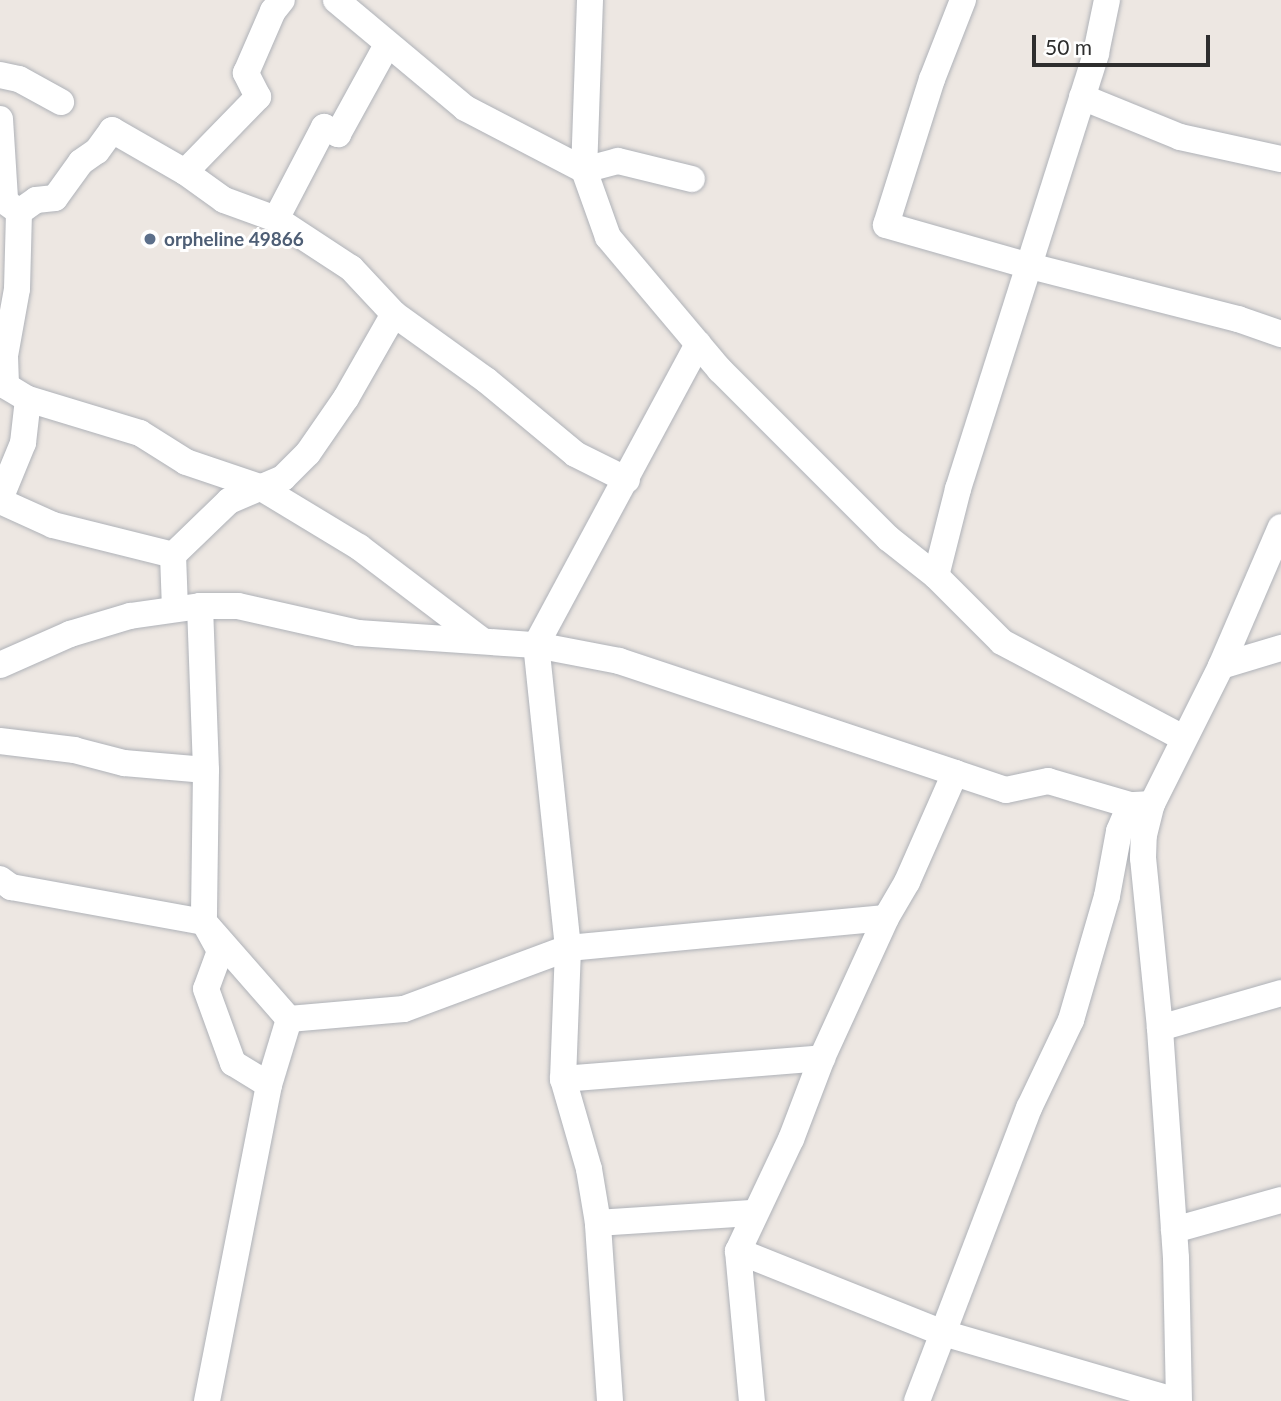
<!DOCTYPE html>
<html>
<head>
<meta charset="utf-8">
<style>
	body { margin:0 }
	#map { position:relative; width:1281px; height:1401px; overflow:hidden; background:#ede7e2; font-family:Lato,sans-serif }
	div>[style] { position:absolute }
	.roads { filter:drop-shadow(0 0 2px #afb2b8) drop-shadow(0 0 2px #afb2b8) }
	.minor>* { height:26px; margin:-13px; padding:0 13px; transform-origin:13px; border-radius:13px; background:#fff }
	.dots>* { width:19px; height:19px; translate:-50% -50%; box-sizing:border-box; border:4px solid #fff; border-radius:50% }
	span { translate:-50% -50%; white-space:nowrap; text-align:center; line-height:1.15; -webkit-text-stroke:6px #fff; paint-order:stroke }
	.service-label { font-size:19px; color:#4e5e75; font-weight:700 }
	.left { translate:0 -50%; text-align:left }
	.scale { position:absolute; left:1032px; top:35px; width:178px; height:32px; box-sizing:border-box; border:4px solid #2e2e2e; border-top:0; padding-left:9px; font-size:21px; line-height:24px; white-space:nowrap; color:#2e2e2e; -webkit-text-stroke:5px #fff; paint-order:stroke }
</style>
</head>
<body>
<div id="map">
	<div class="roads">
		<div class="minor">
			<i style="left:336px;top:0;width:168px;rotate:39.9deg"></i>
			<i style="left:465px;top:108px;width:134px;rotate:27.5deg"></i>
			<i style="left:584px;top:170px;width:71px;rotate:70.3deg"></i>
			<i style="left:608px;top:237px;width:174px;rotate:49.9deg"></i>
			<i style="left:720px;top:370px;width:238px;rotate:45deg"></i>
			<i style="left:888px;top:538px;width:61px;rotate:38.4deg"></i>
			<i style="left:936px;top:576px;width:93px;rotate:45deg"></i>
			<i style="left:1002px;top:642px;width:205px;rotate:27.9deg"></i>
			<i style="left:590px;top:0;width:170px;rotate:92deg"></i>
			<i style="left:584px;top:170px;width:35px;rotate:-15deg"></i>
			<i style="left:618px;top:161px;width:76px;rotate:13.7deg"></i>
			<i style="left:963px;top:0;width:85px;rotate:111.4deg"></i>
			<i style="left:932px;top:79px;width:153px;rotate:107.5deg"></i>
			<i style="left:886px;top:225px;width:150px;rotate:15.9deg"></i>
			<i style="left:1030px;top:266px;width:215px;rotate:14.3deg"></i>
			<i style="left:1238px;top:319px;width:46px;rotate:19.2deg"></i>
			<i style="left:0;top:75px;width:19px;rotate:12deg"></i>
			<i style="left:19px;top:79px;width:48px;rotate:28.7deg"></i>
			<i style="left:1082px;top:97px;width:106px;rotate:22.2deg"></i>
			<i style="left:1180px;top:137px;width:103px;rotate:12.3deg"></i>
			<i style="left:0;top:119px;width:80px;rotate:86.4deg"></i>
			<i style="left:185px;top:172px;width:105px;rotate:-45.8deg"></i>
			<i style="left:258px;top:97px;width:27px;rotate:-117deg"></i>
			<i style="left:246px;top:73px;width:68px;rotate:-66.5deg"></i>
			<i style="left:273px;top:11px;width:14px;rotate:-51deg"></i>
			<i style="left:0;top:198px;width:24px;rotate:36deg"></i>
			<i style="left:19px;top:212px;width:77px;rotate:91.5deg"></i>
			<i style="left:17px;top:289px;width:68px;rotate:100.2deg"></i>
			<i style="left:5px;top:356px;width:5px;rotate:158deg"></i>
			<i style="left:19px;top:212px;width:21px;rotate:-35deg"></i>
			<i style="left:36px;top:200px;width:19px;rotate:-6deg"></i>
			<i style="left:55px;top:198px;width:44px;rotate:-54.2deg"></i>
			<i style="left:81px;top:162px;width:19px;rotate:-35deg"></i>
			<i style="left:97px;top:151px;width:26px;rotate:-54deg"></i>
			<i style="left:112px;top:130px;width:84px;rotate:29.9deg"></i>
			<i style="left:185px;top:172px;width:48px;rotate:35.7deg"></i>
			<i style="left:224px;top:200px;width:55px;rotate:20.1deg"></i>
			<i style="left:276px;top:219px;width:90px;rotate:33.2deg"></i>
			<i style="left:351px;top:268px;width:63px;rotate:46.9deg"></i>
			<i style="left:394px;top:314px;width:113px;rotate:35.7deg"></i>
			<i style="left:486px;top:380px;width:116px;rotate:39.7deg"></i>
			<i style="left:575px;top:454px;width:58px;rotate:26.6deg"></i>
			<i style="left:276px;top:219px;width:104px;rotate:-62.4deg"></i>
			<i style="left:324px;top:127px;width:16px;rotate:27deg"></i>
			<i style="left:338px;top:134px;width:102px;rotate:-61.2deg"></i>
			<i style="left:5px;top:356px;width:30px;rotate:88deg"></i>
			<i style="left:6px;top:386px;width:26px;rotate:31deg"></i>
			<i style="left:28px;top:399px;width:117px;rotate:16.9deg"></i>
			<i style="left:140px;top:433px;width:54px;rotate:32.2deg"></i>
			<i style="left:186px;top:462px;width:78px;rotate:18.7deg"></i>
			<i style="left:260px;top:487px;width:116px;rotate:31.2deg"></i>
			<i style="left:359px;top:547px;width:152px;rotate:37.2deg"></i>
			<i style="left:0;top:499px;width:61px;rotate:-67.7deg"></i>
			<i style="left:23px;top:443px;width:44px;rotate:-83.5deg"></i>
			<i style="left:0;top:501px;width:58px;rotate:24.4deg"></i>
			<i style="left:53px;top:525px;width:124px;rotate:14deg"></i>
			<i style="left:936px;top:576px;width:90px;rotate:-75.8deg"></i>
			<i style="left:958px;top:489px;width:457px;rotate:-72.4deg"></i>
			<i style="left:1096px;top:53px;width:54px;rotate:-78.3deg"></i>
			<i style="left:200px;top:606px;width:164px;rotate:87.9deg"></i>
			<i style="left:206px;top:770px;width:152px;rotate:90.8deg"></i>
			<i style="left:204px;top:922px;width:33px;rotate:61deg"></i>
			<i style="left:220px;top:951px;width:40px;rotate:110.2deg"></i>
			<i style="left:206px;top:989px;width:79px;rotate:70deg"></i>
			<i style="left:233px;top:1063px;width:42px;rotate:31.4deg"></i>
			<i style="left:175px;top:609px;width:54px;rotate:-92.1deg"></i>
			<i style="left:173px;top:555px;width:78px;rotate:-44deg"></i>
			<i style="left:229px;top:501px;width:59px;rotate:-23.1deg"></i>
			<i style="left:283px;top:478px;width:35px;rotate:-45deg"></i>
			<i style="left:308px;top:453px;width:67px;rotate:-55.4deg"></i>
			<i style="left:346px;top:398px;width:97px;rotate:-60.3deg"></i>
			<i style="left:0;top:665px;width:77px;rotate:-23.9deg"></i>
			<i style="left:70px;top:634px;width:63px;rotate:-16.7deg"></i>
			<i style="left:130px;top:616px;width:71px;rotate:-8.1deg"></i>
			<i style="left:200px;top:606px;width:38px"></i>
			<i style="left:238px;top:606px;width:123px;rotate:12.7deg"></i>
			<i style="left:358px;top:633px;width:178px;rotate:3.9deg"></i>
			<i style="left:536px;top:645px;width:85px;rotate:10.9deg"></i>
			<i style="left:619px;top:661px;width:354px;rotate:18.4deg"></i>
			<i style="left:1221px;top:666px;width:151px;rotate:-66.7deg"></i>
			<i style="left:0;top:741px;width:75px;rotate:6.9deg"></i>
			<i style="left:74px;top:750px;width:52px;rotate:14.6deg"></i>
			<i style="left:124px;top:763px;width:82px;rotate:4.9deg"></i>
			<i style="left:1152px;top:804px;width:22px;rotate:177deg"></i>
			<i style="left:1130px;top:805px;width:85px;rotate:-163.7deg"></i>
			<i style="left:1048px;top:781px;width:43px;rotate:167.9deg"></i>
			<i style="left:1006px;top:790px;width:54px;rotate:-161.6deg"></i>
			<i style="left:955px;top:773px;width:119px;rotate:113.8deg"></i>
			<i style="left:907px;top:882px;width:42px;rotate:120.3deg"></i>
			<i style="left:886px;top:918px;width:154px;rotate:114.6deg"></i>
			<i style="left:822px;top:1058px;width:87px;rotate:110.9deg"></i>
			<i style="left:791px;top:1139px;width:124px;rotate:115.3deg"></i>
			<i style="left:738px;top:1251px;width:221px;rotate:21.8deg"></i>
			<i style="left:943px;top:1333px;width:244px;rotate:16.2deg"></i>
			<i style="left:0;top:879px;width:14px;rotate:36deg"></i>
			<i style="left:11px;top:887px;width:196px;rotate:10.3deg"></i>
			<i style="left:204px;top:922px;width:129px;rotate:48.8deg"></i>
			<i style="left:289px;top:1019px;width:115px;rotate:-5deg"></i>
			<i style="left:404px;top:1009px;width:175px;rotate:-20.4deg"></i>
			<i style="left:568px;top:948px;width:319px;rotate:-5.4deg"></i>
			<i style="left:1160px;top:1028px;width:126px;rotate:-16.1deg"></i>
			<i style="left:563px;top:1079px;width:260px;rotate:-4.6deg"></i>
			<i style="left:598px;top:1223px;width:156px;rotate:-3.7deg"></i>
			<i style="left:1174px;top:1230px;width:111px;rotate:-15.7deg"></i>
			<i style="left:738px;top:1251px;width:151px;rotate:84.7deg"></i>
			<i style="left:207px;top:1401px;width:322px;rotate:-78.9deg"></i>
			<i style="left:269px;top:1085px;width:69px;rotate:-73.1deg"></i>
			<i style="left:610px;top:1401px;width:178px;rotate:-93.9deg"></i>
			<i style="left:598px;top:1223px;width:55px;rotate:-99.5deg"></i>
			<i style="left:589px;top:1169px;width:94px;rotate:-106.1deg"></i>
			<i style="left:563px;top:1079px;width:131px;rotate:-87.8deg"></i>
			<i style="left:568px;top:948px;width:305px;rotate:-96deg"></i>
			<i style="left:536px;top:645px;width:342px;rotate:-61.7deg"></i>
			<i style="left:917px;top:1401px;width:314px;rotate:-69.1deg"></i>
			<i style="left:1029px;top:1108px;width:98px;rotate:-64.5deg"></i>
			<i style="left:1071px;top:1020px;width:129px;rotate:-73.8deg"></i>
			<i style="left:1107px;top:896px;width:66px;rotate:-79.5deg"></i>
			<i style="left:1119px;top:831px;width:28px;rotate:-67deg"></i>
			<i style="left:1179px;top:1401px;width:143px;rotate:-91.2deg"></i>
			<i style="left:1176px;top:1258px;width:231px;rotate:-94deg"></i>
			<i style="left:1160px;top:1028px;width:171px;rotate:-95.7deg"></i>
			<i style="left:1143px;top:858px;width:23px;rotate:-88deg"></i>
			<i style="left:1144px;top:835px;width:32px;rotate:-76deg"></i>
			<i style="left:1152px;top:804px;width:154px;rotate:-63.4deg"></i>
			<i style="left:1221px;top:666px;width:63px;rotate:-16.7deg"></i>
		</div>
	</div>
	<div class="dots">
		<i style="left:150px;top:239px;background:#5c6f8a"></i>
	</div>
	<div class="service-label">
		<span class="left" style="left:164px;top:239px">orpheline 49866</span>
	</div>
	<div class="scale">50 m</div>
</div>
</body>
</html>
